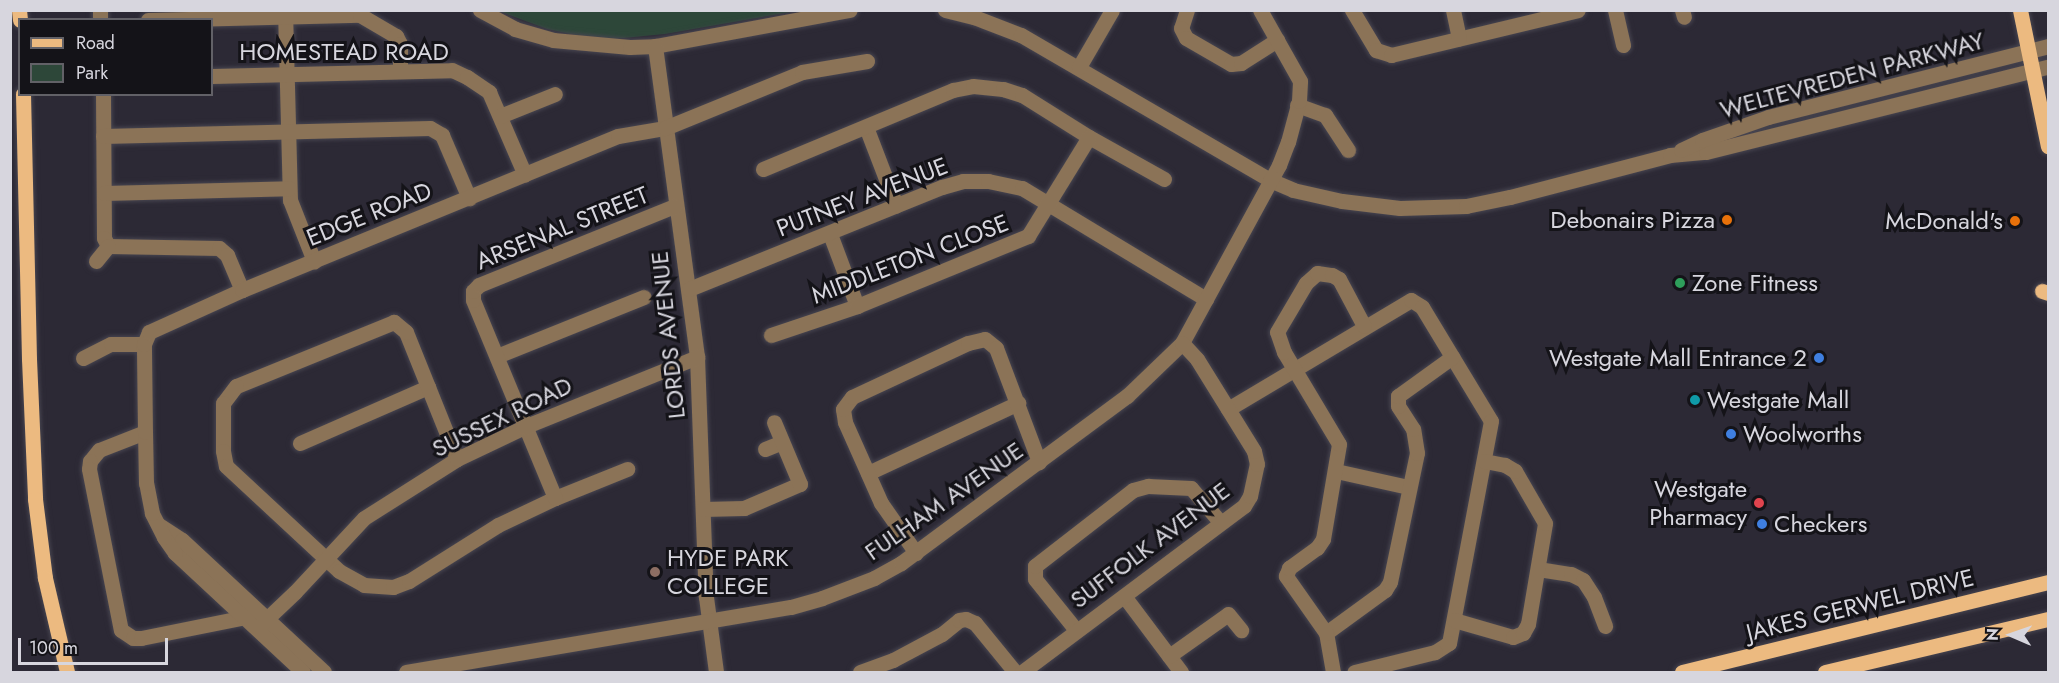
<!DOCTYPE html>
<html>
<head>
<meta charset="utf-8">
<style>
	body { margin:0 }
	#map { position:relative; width:2059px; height:683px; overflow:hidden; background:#2c2935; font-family:Jost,sans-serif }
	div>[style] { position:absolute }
	.green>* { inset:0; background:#2d4739 }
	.roads { filter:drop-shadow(0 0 2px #474550) drop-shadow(0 0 2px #474550) }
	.minor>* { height:15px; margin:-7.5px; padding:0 7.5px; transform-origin:7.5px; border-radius:7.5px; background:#8b7357 }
	.major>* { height:15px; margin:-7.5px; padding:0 7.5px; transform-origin:7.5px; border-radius:7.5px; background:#ecba80 }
	.dots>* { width:16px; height:16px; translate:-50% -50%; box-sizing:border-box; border:3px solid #141318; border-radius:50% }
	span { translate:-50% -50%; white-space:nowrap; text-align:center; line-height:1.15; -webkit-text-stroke:6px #141318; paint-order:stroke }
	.street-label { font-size:24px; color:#d7d6de }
	.poi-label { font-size:24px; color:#d7d6de }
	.right { translate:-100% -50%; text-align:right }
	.left { translate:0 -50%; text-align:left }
	.frame { position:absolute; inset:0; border:12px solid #d7d6de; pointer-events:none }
	.legend { position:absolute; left:18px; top:18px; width:195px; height:78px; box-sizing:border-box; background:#141318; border:2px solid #626167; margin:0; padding:8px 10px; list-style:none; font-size:18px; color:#d7d6de }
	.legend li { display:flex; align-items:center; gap:12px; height:30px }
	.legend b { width:30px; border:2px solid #626167 }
	.north { position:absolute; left:1981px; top:605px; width:60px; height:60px; -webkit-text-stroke:4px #141318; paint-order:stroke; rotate:272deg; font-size:16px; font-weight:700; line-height:24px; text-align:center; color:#d7d6de }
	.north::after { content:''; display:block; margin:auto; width:21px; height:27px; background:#d7d6de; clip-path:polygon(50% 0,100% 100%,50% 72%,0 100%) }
	.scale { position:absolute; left:18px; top:638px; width:150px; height:27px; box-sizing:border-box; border:3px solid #d7d6de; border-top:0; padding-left:8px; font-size:18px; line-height:21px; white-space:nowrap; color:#d7d6de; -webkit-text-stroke:4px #141318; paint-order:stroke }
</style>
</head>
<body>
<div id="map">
	<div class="green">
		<i style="clip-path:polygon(499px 11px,797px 11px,665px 34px,614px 39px,580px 36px,547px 29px)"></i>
	</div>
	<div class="roads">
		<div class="minor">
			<i style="left:100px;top:10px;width:10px;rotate:90deg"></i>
			<i style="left:285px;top:10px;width:190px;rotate:88.5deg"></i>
			<i style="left:290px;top:200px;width:66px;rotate:68.5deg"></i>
			<i style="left:480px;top:10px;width:40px;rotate:28deg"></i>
			<i style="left:515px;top:29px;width:40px;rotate:16deg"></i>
			<i style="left:553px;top:40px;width:77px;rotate:5.2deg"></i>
			<i style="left:630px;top:47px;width:25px;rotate:-2deg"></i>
			<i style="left:655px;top:46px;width:198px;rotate:-10.5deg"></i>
			<i style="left:945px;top:10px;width:30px;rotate:14deg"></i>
			<i style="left:974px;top:17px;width:50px;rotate:21deg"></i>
			<i style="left:1021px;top:35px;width:288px;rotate:30.2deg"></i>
			<i style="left:1270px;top:180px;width:25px;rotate:23deg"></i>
			<i style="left:1293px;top:190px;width:50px;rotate:12.7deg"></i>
			<i style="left:1342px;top:201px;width:58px;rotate:6.9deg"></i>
			<i style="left:1400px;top:208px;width:66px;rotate:-1.7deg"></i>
			<i style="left:1466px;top:206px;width:45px;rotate:-11.6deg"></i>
			<i style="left:1510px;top:197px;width:165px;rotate:-14.7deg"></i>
			<i style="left:1670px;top:155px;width:36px;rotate:-5deg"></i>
			<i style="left:1706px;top:152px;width:352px;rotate:-14deg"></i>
			<i style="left:1187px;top:10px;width:19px;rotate:108deg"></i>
			<i style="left:1181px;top:28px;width:11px;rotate:63deg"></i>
			<i style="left:1186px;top:38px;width:52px;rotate:30deg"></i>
			<i style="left:1231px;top:64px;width:10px;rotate:-6deg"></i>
			<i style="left:1241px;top:63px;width:43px;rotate:-32.6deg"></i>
			<i style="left:1352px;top:10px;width:47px;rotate:59deg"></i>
			<i style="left:1376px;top:50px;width:16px;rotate:18deg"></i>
			<i style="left:1391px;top:55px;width:192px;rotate:-13.5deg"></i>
			<i style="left:1453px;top:10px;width:29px;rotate:78deg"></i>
			<i style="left:1615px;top:10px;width:36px;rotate:77deg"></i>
			<i style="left:1682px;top:10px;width:7px;rotate:74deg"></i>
			<i style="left:148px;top:20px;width:212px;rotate:-1.4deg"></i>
			<i style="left:360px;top:15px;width:42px;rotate:30.3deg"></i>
			<i style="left:396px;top:36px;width:9px;rotate:63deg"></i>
			<i style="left:400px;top:44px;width:26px;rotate:90deg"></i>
			<i style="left:655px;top:46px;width:314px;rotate:82.3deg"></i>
			<i style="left:697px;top:357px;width:240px;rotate:87.9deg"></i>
			<i style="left:706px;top:597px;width:76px;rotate:82.4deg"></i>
			<i style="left:1079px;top:67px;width:66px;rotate:-59.9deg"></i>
			<i style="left:212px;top:76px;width:240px;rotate:-1.4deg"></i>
			<i style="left:452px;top:70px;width:17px;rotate:25deg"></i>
			<i style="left:467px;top:77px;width:27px;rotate:34deg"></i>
			<i style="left:489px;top:92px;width:90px;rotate:66.6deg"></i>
			<i style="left:103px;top:94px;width:144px;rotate:89.6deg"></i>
			<i style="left:104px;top:238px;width:9px;rotate:63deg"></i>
			<i style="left:1297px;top:105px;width:30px;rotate:20deg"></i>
			<i style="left:1325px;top:115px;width:42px;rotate:56.7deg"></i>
			<i style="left:500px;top:116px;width:59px;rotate:-21.8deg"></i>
			<i style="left:866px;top:127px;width:84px;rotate:69deg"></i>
			<i style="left:103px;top:136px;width:327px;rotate:-1.4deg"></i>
			<i style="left:430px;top:128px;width:14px;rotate:30deg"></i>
			<i style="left:442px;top:135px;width:69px;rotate:66.8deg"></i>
			<i style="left:1681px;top:150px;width:23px;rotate:-25deg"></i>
			<i style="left:1702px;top:140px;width:70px;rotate:-19.2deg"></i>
			<i style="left:1768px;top:117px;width:289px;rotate:-14.2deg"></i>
			<i style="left:763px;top:169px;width:206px;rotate:-22.6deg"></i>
			<i style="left:953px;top:90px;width:20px;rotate:-11deg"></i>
			<i style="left:973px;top:86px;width:30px;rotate:6deg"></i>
			<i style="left:1003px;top:89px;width:20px;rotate:18deg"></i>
			<i style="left:1022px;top:95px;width:79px;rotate:32.1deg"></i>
			<i style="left:1089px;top:137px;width:86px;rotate:29.2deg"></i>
			<i style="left:104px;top:193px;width:185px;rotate:-1.5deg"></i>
			<i style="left:830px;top:234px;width:77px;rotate:69.4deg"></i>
			<i style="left:108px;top:246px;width:111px;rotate:1deg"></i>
			<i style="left:219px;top:248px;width:11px;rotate:41deg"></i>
			<i style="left:227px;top:255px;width:38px;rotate:67deg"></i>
			<i style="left:96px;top:261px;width:19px;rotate:-51deg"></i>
			<i style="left:689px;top:289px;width:273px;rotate:-22deg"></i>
			<i style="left:942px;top:187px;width:22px;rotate:-16deg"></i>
			<i style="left:963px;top:181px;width:25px"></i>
			<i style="left:988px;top:181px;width:35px;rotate:12deg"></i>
			<i style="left:1022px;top:188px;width:215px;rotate:31.1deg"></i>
			<i style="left:771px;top:335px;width:91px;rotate:-18.6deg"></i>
			<i style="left:857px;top:306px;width:185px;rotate:-22.3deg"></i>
			<i style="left:1028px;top:236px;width:116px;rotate:-58.4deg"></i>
			<i style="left:497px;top:356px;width:158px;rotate:-21.9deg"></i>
			<i style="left:83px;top:358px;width:31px;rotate:-27deg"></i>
			<i style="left:111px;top:344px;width:33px"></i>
			<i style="left:1228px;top:409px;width:213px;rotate:-30.8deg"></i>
			<i style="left:1411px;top:300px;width:13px;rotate:32deg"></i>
			<i style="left:1422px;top:307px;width:133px;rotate:58.8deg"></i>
			<i style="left:1491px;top:421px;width:226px;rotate:100.7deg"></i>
			<i style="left:1449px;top:643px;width:17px;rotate:147deg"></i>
			<i style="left:1435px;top:652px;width:83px;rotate:166.1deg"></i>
			<i style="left:145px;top:432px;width:49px;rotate:158.6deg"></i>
			<i style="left:99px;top:450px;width:14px;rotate:129deg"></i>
			<i style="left:90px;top:461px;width:8px;rotate:97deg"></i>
			<i style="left:89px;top:469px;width:164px;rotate:78.8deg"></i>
			<i style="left:121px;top:630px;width:14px;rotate:34deg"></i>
			<i style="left:133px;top:638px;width:8px"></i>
			<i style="left:141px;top:638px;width:106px;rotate:-11.4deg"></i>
			<i style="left:245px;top:617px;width:13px;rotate:-48deg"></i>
			<i style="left:300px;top:443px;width:140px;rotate:-23.6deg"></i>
			<i style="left:765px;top:449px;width:18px;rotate:-22deg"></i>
			<i style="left:457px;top:459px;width:137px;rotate:-111.9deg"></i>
			<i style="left:406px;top:332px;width:16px;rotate:-140deg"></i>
			<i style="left:394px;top:322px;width:170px;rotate:157.9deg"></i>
			<i style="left:236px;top:386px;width:21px;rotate:127deg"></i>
			<i style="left:223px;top:403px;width:48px;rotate:90deg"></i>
			<i style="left:223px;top:451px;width:15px;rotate:79deg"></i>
			<i style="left:226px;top:466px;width:154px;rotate:42.9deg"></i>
			<i style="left:339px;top:571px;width:29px;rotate:29deg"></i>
			<i style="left:364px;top:585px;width:29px;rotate:4deg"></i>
			<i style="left:393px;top:587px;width:17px;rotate:-21deg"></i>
			<i style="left:409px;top:581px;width:105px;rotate:-32.2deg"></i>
			<i style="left:498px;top:525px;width:63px;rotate:-25.3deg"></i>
			<i style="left:555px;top:498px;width:78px;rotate:-21.9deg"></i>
			<i style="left:1336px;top:471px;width:74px;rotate:12.5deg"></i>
			<i style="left:868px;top:473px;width:166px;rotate:-25deg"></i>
			<i style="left:555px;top:498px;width:214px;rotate:-112.5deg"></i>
			<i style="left:473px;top:300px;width:9px;rotate:-90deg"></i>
			<i style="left:473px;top:291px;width:8px;rotate:-45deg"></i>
			<i style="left:479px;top:285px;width:211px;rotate:-22deg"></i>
			<i style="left:703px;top:509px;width:41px;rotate:-1.4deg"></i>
			<i style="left:744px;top:508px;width:61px;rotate:-23.2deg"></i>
			<i style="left:800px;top:484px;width:67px;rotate:-112.8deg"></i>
			<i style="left:159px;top:525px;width:27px;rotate:33deg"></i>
			<i style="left:182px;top:540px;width:194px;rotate:42.9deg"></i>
			<i style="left:916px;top:553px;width:61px;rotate:-125deg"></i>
			<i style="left:881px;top:503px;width:89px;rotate:-114deg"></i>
			<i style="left:845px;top:422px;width:13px;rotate:-99deg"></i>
			<i style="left:843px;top:409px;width:15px;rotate:-53deg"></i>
			<i style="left:852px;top:397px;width:128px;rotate:-25deg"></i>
			<i style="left:968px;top:343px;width:17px;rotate:-13deg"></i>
			<i style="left:985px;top:339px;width:14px;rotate:39deg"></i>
			<i style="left:996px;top:348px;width:122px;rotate:69.3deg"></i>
			<i style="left:1538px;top:569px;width:33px;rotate:9deg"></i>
			<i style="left:1571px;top:574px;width:13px;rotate:27deg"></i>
			<i style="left:1583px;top:580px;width:20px;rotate:57deg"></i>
			<i style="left:1594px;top:597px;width:31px;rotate:69deg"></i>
			<i style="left:1124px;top:596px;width:95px;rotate:53.1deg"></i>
			<i style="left:1454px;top:620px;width:61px;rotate:16.1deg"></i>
			<i style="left:1513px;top:637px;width:11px;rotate:-22deg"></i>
			<i style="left:1523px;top:633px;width:10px;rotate:-61deg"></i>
			<i style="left:1528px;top:624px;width:102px;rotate:-80.4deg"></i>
			<i style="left:1545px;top:523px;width:60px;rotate:-120deg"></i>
			<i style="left:1515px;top:471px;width:12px;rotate:-149deg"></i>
			<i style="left:1505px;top:465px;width:21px;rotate:-169deg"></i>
			<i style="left:257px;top:628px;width:52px;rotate:-43.5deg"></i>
			<i style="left:295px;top:592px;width:101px;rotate:-47deg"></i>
			<i style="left:364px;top:518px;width:110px;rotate:-32.4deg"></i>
			<i style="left:457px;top:459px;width:74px;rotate:-25.5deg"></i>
			<i style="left:524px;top:427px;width:187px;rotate:-22deg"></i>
			<i style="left:1076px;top:630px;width:65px;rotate:-128.8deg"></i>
			<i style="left:1035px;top:579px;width:13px;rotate:-90deg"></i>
			<i style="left:1035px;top:566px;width:124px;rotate:-37.8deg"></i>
			<i style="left:1133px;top:490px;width:16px;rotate:-15deg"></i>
			<i style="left:1148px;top:486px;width:43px;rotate:2.7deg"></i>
			<i style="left:1191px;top:488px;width:45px;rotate:49.5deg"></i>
			<i style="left:1326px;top:633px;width:73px;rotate:-36.1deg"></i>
			<i style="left:1385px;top:590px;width:9px;rotate:-58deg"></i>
			<i style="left:1390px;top:582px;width:132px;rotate:-78.2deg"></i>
			<i style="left:1417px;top:453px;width:24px;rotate:-99deg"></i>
			<i style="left:1413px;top:429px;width:27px;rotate:-123deg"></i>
			<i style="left:1398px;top:406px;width:10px;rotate:-90deg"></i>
			<i style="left:1398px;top:396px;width:67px;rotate:-35.8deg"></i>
			<i style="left:1169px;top:656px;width:72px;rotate:-35.4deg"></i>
			<i style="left:1228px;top:614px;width:21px;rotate:51deg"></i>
			<i style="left:303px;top:672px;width:175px;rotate:-137.1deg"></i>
			<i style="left:175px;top:553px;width:19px;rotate:-125deg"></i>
			<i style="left:164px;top:537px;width:27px;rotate:-117deg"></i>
			<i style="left:152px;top:513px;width:31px;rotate:-101deg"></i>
			<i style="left:146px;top:483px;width:51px;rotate:-91.1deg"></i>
			<i style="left:145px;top:432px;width:88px;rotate:-90.7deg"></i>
			<i style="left:144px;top:344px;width:13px;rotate:-67deg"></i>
			<i style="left:149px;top:332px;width:102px;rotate:-24.3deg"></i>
			<i style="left:242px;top:290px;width:406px;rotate:-22.3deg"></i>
			<i style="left:618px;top:136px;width:48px;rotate:-9.7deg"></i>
			<i style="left:665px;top:128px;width:148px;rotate:-22.2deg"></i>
			<i style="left:802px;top:72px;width:66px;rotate:-9.6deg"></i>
			<i style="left:406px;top:672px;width:390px;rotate:-9.6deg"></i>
			<i style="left:791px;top:607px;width:32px;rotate:-16deg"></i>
			<i style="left:822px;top:598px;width:56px;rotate:-21deg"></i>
			<i style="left:874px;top:578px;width:31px;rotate:-29deg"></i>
			<i style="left:901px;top:563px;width:281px;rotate:-36.5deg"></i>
			<i style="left:1127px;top:396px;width:76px;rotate:-43.9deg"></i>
			<i style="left:1182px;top:343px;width:203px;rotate:-61.4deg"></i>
			<i style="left:1279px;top:165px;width:25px;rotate:-69deg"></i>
			<i style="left:1288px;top:142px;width:42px;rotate:-75deg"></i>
			<i style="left:1299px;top:101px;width:20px;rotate:-87deg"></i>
			<i style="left:1300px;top:81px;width:81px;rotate:-119.4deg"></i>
			<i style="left:860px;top:672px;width:35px;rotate:-20deg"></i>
			<i style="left:893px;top:660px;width:55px;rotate:-28deg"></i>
			<i style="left:942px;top:634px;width:22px;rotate:-39deg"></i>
			<i style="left:959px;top:620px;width:7px;rotate:-8deg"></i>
			<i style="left:966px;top:619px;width:10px;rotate:24deg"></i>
			<i style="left:975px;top:623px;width:63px;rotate:50.8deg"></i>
			<i style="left:1022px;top:672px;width:277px;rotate:-36.8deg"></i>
			<i style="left:1244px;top:506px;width:12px;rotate:-59deg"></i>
			<i style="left:1250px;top:496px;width:33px;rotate:-78deg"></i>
			<i style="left:1257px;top:464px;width:13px;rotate:-103deg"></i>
			<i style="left:1254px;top:451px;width:108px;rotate:-121.8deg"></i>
			<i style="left:1197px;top:359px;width:22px;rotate:-133deg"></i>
			<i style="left:1333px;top:672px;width:40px;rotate:-100deg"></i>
			<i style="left:1326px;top:633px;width:70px;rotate:-125.1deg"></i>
			<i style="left:1286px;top:576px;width:9px;rotate:-69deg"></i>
			<i style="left:1289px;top:568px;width:34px;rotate:-36deg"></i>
			<i style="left:1317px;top:548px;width:11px;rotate:-56deg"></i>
			<i style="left:1323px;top:539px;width:96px;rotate:-80.4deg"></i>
			<i style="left:1339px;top:444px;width:107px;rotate:-120.9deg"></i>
			<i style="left:1284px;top:352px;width:21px;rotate:-109deg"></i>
			<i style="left:1277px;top:332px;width:57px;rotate:-59.4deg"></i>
			<i style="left:1306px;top:283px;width:15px;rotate:-42deg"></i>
			<i style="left:1317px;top:273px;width:15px;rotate:8deg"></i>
			<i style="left:1332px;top:275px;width:8px;rotate:30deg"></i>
			<i style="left:1339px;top:279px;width:53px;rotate:62deg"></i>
		</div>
		<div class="major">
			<i style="left:19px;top:10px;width:10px;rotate:84deg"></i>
			<i style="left:2020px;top:10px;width:139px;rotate:78.4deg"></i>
			<i style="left:23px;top:94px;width:265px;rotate:88.7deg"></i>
			<i style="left:29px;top:359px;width:140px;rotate:87.5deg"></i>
			<i style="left:35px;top:499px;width:80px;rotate:82.8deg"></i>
			<i style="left:45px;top:578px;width:97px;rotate:76.8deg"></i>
			<i style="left:2042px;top:291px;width:6px;rotate:18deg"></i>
			<i style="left:1682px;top:672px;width:377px;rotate:-13.8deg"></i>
			<i style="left:1825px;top:672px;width:229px;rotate:-13.4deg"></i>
		</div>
	</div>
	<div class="dots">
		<i style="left:1727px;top:220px;background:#e8710a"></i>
		<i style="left:2015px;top:221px;background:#e8710a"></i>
		<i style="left:1680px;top:283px;background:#2e9e5b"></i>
		<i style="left:1819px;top:358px;background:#3f7fe0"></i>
		<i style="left:1695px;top:400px;background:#0f9aa8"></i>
		<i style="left:1731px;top:434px;background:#3f7fe0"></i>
		<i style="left:1759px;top:503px;background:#e0444e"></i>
		<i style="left:1762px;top:524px;background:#3f7fe0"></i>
		<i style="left:655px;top:572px;background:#8d6e63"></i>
	</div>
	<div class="street-label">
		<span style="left:344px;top:52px">HOMESTEAD ROAD</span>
		<span style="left:1852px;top:75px;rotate:-15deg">WELTEVREDEN PARKWAY</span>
		<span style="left:862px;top:197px;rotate:-21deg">PUTNEY AVENUE</span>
		<span style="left:369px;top:214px;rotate:-22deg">EDGE ROAD</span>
		<span style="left:562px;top:228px;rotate:-22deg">ARSENAL STREET</span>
		<span style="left:910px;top:259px;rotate:-21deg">MIDDLETON CLOSE</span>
		<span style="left:668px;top:335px;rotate:-96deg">LORDS AVENUE</span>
		<span style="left:502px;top:417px;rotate:-26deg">SUSSEX ROAD</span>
		<span style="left:944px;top:501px;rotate:-35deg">FULHAM AVENUE</span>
		<span style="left:1150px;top:545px;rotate:-37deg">SUFFOLK AVENUE</span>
		<span style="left:1860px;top:605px;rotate:-14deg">JAKES GERWEL DRIVE</span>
	</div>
	<div class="poi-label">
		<span class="right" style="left:1715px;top:220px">Debonairs Pizza</span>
		<span class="right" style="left:2003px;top:221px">McDonald's</span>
		<span class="left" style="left:1692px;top:283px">Zone Fitness</span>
		<span class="right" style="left:1807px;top:358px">Westgate Mall Entrance 2</span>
		<span class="left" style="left:1707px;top:400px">Westgate Mall</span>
		<span class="left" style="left:1743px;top:434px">Woolworths</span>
		<span class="right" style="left:1747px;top:503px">Westgate<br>Pharmacy</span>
		<span class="left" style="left:1774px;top:524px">Checkers</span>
		<span class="left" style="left:667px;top:572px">HYDE PARK<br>COLLEGE</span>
	</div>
	<div class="frame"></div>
	<ul class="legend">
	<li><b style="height:8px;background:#ecba80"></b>Road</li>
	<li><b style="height:16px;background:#2d4739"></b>Park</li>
	</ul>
	<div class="north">N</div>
	<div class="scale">100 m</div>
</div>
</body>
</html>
